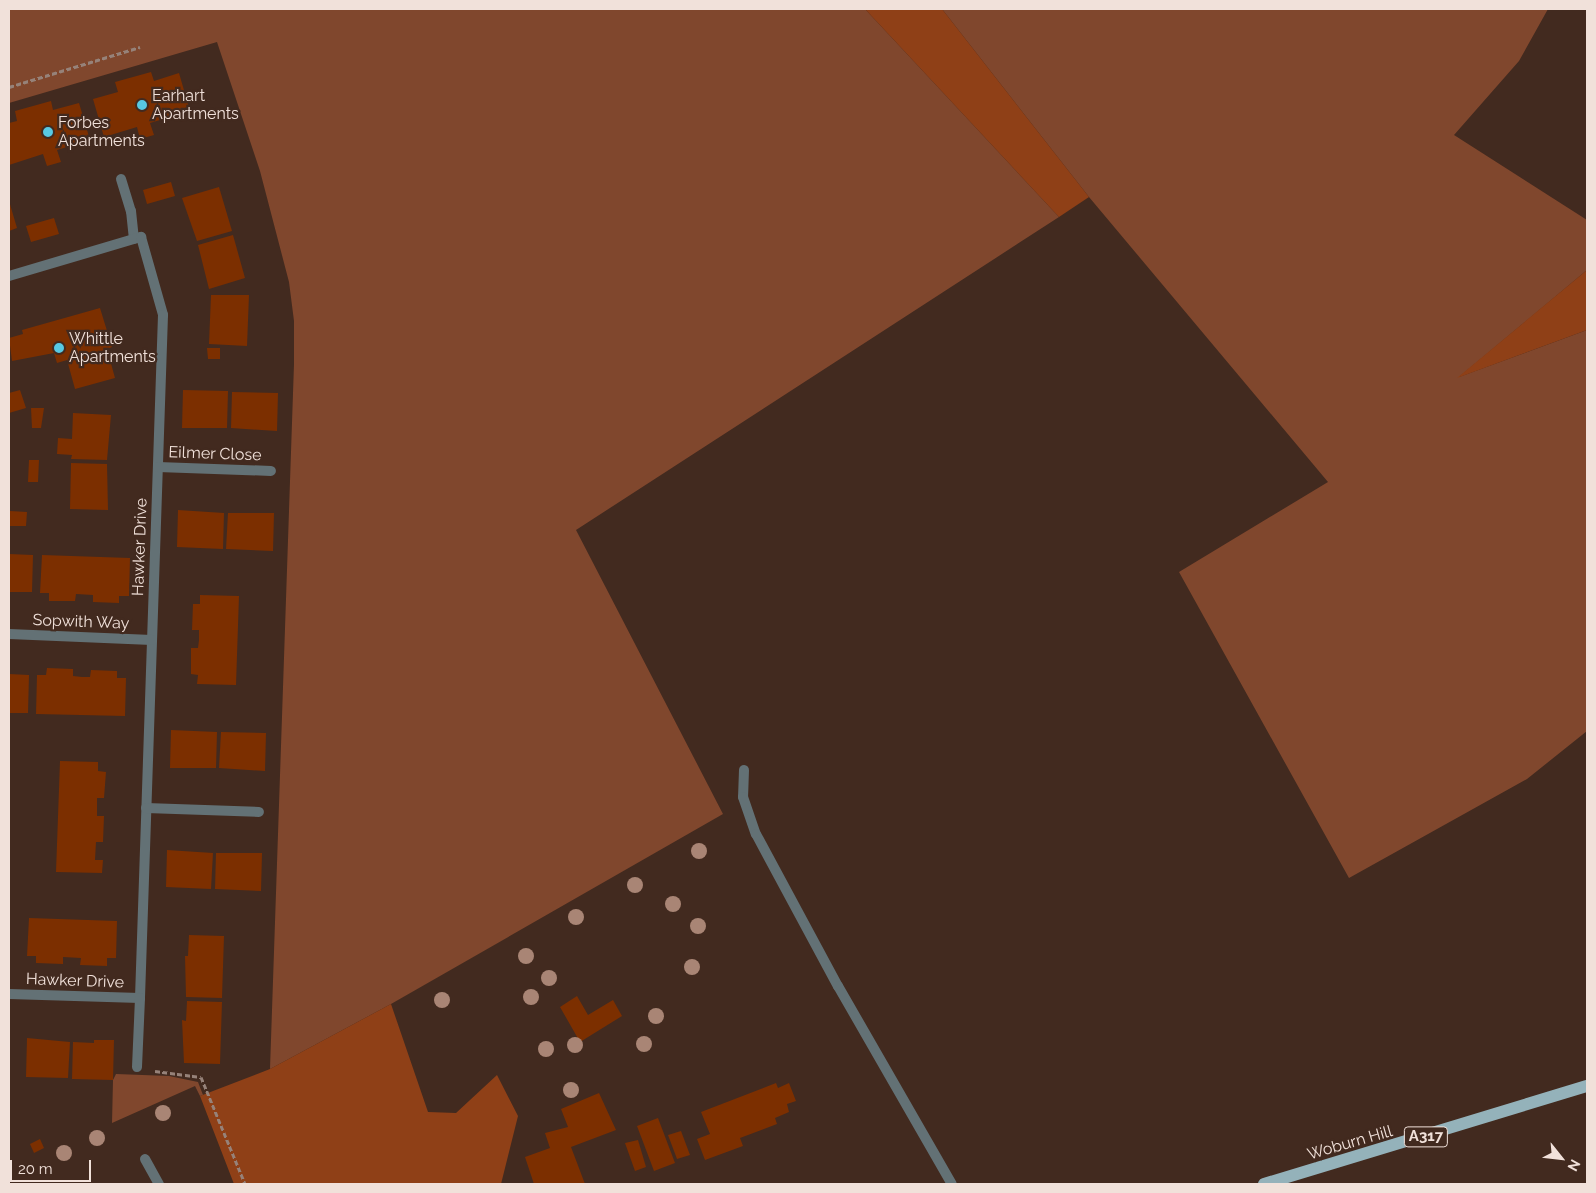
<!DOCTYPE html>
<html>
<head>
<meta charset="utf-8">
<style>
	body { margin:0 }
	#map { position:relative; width:1596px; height:1193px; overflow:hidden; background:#422a1f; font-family:Raleway,sans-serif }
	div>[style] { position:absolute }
	.green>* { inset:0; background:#80472d }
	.forest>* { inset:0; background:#8f4017 }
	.building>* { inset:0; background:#7c2f00 }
	.path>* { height:3px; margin-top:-1.5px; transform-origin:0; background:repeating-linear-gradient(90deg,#968279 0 5px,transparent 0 7.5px) }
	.service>* { height:10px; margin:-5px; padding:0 5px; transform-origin:5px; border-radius:5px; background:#637175 }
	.minor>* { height:10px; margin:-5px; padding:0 5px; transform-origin:5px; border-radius:5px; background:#637175 }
	.primary>* { height:12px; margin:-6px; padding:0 6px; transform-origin:6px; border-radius:6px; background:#94b2ba }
	.trees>* { width:16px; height:16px; margin:-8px; border-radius:50%; background:#a98575 }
	.dots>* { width:14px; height:14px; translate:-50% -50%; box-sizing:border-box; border:2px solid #422a1f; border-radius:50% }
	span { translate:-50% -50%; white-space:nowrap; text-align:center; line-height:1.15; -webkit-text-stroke:4.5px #422a1f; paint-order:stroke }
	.shield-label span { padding:1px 4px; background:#422a1f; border:1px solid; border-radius:4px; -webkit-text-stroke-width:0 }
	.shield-label { font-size:15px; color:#f1e1da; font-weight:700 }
	.poi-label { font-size:16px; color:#f1e1da }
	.left { translate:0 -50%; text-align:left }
	.street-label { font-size:16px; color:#f1e1da }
	.frame { position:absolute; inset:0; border:10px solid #f1e1da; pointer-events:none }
	.north { position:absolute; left:1536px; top:1133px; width:50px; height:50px; -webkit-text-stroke:4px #422a1f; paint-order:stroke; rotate:119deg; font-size:14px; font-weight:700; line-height:20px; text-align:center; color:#f1e1da }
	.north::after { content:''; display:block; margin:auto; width:18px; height:22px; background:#f1e1da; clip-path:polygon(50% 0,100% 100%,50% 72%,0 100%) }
	.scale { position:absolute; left:10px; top:1160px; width:81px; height:22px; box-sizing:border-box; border:2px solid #f1e1da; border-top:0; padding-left:6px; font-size:15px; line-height:18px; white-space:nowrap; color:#f1e1da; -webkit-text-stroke:4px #422a1f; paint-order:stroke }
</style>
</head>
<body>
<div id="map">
	<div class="green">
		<i style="clip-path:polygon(9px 9px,865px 9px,1059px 217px,576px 530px,723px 814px,391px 1004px,270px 1069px,294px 364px,294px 321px,289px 282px,260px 171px,217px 42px,9px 103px)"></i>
		<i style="clip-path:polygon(942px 9px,1548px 9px,1519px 61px,1454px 135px,1587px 220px,1587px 270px,1459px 377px,1587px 330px,1587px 731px,1527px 779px,1349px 878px,1179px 572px,1328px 482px,1089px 197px)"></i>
		<i style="clip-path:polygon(116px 1074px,169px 1076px,198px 1082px,203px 1095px,200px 1096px,195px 1086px,112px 1123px,113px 1080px)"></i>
	</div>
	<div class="forest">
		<i style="clip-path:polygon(865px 9px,942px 9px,1089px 197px,1059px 217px)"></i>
		<i style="clip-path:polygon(1587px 270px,1587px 330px,1457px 378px)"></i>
		<i style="clip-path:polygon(391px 1004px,428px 1112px,456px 1113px,497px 1075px,518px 1116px,501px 1184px,234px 1184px,200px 1096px,270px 1069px)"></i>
	</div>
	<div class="building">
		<i style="clip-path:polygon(151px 72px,154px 81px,179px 73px,190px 111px,150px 123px,154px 135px,140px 139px,137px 127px,104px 137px,93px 99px,118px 92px,115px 82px)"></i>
		<i style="clip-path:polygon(51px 101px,53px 110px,79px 103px,90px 140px,57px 150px,61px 162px,47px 166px,43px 154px,9px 165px,9px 123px,17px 121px,15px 111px)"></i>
		<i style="clip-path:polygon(171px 182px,175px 196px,147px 204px,143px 190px)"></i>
		<i style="clip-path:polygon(219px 187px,232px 231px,197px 241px,182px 198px)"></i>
		<i style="clip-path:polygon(9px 201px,17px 228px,9px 231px)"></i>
		<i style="clip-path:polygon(54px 218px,59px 234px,31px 242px,26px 226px)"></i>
		<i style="clip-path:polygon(233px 235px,245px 278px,209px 289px,198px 245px)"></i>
		<i style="clip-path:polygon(211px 295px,249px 295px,247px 346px,209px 344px)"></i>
		<i style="clip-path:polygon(100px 308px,112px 347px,107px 349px,115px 378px,75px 389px,67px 360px,57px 363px,54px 353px,12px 361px,9px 338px,23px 334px,22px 330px)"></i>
		<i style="clip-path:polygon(207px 348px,220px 348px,220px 359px,208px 359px)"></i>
		<i style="clip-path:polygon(20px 390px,26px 408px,9px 413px,9px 393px)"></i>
		<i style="clip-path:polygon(183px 390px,228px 391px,227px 428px,182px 428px)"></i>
		<i style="clip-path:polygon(232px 392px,278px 393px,277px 431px,231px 428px)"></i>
		<i style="clip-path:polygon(31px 408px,44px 408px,41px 428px,32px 428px)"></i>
		<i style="clip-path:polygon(73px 413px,111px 415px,107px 460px,71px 459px,72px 455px,57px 454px,58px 438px,72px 439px)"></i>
		<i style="clip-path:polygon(29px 460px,39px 460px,38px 482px,28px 482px)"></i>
		<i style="clip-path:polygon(71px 463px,107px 464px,108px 510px,70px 509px)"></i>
		<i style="clip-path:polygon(178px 510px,224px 513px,223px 549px,177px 547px)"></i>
		<i style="clip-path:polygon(10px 511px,27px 512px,26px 526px,9px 526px)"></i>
		<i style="clip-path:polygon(228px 513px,274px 513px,273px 551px,226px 549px)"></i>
		<i style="clip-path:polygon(9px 554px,33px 555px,32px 592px,9px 592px)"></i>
		<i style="clip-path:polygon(42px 555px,130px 558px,129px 596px,119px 596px,119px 603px,93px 602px,93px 595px,76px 594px,75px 601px,49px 601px,49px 593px,40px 593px)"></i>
		<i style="clip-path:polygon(200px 595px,239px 596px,236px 685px,197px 684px,198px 675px,191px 674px,191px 648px,198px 648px,199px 640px,199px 630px,192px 630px,193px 604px,200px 604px)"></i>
		<i style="clip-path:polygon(47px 668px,73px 669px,73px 676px,82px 677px,90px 677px,91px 670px,117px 671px,117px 678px,126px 678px,125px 716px,36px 714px,37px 675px,46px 675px)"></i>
		<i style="clip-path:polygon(9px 674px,29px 675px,28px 713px,9px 713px)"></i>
		<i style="clip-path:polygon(171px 730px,217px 732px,216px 768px,170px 768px)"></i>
		<i style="clip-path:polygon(221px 732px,266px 733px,265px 771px,219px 768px)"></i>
		<i style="clip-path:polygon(60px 761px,98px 762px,98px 771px,106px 772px,104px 798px,97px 798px,97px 816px,104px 816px,103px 842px,96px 842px,95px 860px,103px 860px,102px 873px,56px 872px)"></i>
		<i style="clip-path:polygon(167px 850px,213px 853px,211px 889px,166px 887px)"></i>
		<i style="clip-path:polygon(216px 853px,262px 853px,261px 891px,215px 889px)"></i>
		<i style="clip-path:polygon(29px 918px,117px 921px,116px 958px,107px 958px,107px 966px,80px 965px,81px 958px,63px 957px,63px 964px,36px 963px,36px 956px,27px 956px)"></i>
		<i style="clip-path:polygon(189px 935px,224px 936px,222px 998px,186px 997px,185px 956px,188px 956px)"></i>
		<i style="clip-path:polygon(577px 996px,588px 1015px,613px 1000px,622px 1016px,580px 1042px,560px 1007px)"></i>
		<i style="clip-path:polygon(187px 1001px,222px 1002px,220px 1064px,184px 1063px,182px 1020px,186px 1021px)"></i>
		<i style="clip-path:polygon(27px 1038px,70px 1042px,68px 1078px,26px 1077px)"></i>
		<i style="clip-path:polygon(94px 1040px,114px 1040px,113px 1080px,72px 1079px,73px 1042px,94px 1043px)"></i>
		<i style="clip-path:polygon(776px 1083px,778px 1088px,789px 1083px,796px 1101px,787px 1104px,789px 1112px,775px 1118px,777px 1124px,740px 1138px,743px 1146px,705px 1160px,697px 1139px,710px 1134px,701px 1112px)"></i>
		<i style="clip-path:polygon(599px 1093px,616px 1130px,571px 1147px,585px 1184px,534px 1184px,525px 1157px,550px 1148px,545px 1133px,568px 1127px,561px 1109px)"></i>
		<i style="clip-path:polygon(658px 1118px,675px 1163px,654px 1171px,637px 1126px)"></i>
		<i style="clip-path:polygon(681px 1131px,690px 1155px,677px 1159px,668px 1135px)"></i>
		<i style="clip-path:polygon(40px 1139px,44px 1148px,34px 1153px,30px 1144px)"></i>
		<i style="clip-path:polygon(638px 1140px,646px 1167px,635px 1171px,625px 1143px)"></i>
	</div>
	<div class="path">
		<i style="left:9px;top:87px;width:137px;rotate:-17deg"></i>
		<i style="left:155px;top:1071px;width:46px;rotate:7.4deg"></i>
		<i style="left:201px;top:1077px;width:116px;rotate:67.6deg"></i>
	</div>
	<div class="service">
		<i style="left:121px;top:179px;width:34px;rotate:73deg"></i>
		<i style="left:131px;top:211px;width:28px;rotate:84deg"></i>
		<i style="left:744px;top:770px;width:27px;rotate:92deg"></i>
		<i style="left:743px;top:797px;width:39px;rotate:71deg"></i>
		<i style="left:756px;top:834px;width:173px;rotate:61.7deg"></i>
		<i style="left:838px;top:986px;width:228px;rotate:60.1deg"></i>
		<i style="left:145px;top:1159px;width:29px;rotate:61deg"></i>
	</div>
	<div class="minor">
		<i style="left:9px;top:276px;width:138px;rotate:-16.5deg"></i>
		<i style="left:141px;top:237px;width:81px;rotate:74.2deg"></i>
		<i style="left:163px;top:315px;width:683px;rotate:91.93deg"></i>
		<i style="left:140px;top:998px;width:131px;rotate:-178.3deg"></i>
		<i style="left:158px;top:467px;width:113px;rotate:2deg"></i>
		<i style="left:9px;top:634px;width:143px;rotate:2.4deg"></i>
		<i style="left:146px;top:808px;width:113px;rotate:2deg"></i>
		<i style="left:137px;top:1067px;width:69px;rotate:-87.5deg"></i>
	</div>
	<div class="primary">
		<i style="left:1264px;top:1184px;width:338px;rotate:-16.9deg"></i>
	</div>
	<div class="trees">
		<i style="left:699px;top:851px"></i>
		<i style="left:635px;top:885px"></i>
		<i style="left:673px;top:904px"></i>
		<i style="left:576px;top:917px"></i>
		<i style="left:698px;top:926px"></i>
		<i style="left:526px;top:956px"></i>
		<i style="left:692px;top:967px"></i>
		<i style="left:549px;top:978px"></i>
		<i style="left:531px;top:997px"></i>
		<i style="left:442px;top:1000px"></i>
		<i style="left:656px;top:1016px"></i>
		<i style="left:644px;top:1044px"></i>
		<i style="left:575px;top:1045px"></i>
		<i style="left:546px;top:1049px"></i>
		<i style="left:571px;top:1090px"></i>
		<i style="left:163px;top:1113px"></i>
		<i style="left:97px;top:1138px"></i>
		<i style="left:64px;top:1153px"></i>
	</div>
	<div class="dots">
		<i style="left:142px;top:105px;background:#58c9e3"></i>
		<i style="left:48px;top:132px;background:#58c9e3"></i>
		<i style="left:59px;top:348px;background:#58c9e3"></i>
	</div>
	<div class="shield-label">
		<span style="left:1426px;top:1137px">A317</span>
	</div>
	<div class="poi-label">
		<span class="left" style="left:152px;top:105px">Earhart<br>Apartments</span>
		<span class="left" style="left:58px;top:132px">Forbes<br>Apartments</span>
		<span class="left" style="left:69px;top:348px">Whittle<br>Apartments</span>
	</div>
	<div class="street-label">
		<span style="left:215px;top:454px;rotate:2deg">Eilmer Close</span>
		<span style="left:140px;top:547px;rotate:-88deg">Hawker Drive</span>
		<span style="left:81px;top:622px;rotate:2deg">Sopwith Way</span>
		<span style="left:75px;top:981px;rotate:2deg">Hawker Drive</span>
		<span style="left:1350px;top:1143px;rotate:-16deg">Woburn Hill</span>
	</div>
	<div class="frame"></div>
	<div class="north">N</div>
	<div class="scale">20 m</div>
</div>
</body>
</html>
